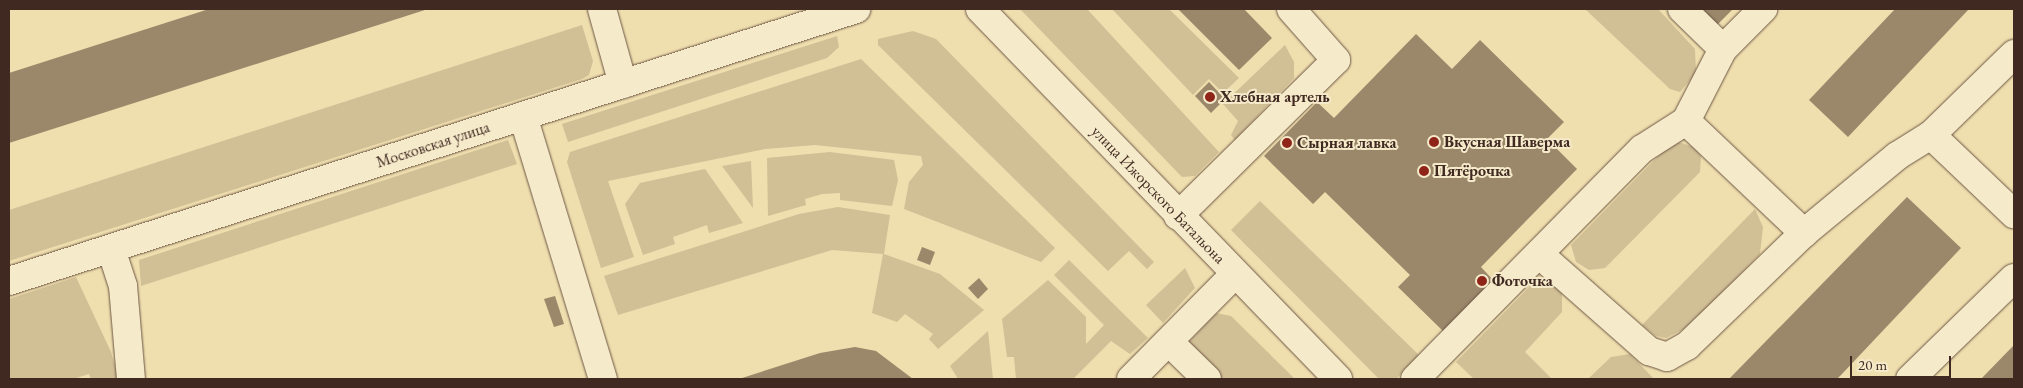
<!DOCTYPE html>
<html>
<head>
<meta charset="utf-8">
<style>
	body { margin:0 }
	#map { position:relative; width:2023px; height:388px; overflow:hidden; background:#efdeae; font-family:"EB Garamond",serif }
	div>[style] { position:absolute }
	.green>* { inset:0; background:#d1bf96 }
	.building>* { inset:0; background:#9b876a }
	.roads { filter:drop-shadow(0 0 1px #6c5644) drop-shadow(0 0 1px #6c5644) }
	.minor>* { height:28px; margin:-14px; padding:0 14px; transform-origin:14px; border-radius:14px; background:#f5eaca }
	.dots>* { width:14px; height:14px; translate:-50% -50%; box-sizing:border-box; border:2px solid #f5eaca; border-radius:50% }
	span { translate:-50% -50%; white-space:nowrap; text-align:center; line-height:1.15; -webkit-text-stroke:4px #f5eaca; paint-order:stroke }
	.poi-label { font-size:16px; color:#402921; font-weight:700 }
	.left { translate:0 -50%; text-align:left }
	.street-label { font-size:16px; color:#402921 }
	.frame { position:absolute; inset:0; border:10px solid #402921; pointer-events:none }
	.scale { position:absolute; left:1850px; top:356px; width:101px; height:22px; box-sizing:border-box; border:2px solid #402921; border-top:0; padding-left:6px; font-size:15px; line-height:18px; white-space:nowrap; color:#402921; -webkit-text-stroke:4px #f5eaca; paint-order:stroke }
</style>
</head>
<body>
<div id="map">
	<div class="green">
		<i style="clip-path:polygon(1020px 9px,1087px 9px,1219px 152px,1195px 176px,1182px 177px)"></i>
		<i style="clip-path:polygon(1112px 9px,1169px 9px,1239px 78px,1223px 93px,1209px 79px,1193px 95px)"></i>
		<i style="clip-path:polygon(1585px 9px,1658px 9px,1695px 49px,1696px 73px,1680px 92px,1670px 89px)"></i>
		<i style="clip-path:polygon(582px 25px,593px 61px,589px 75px,582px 79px,9px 261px,9px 210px)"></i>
		<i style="clip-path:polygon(913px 31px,936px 39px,1154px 262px,1147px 269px,1129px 251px,1108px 271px,878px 45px,878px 39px)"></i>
		<i style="clip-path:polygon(837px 36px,839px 47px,827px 58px,568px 142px,562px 124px)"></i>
		<i style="clip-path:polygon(1285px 45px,1294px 62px,1294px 78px,1235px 140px,1231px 135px,1238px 121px,1223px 104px)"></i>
		<i style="clip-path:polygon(861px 59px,1055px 248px,1041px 262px,904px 209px,909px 182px,923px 165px,921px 156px,815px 145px,765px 149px,608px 181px,634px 257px,601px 268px,567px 162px,570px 152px)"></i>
		<i style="clip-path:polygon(508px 140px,517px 164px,141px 286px,139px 260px)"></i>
		<i style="clip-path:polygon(1678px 142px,1694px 147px,1701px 156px,1700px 172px,1605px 268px,1589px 270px,1576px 262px,1571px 245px,1670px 144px)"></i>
		<i style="clip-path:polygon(830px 152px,894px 160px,898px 180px,892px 206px,840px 200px,840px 193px,822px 194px,805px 199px,806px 205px,768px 216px,767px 158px)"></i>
		<i style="clip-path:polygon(751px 161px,753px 208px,722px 166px)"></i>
		<i style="clip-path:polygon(705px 169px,743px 223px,709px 233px,707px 225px,673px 237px,675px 244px,643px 255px,625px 204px,640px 183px)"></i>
		<i style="clip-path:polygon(1260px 201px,1420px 356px,1396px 379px,1379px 379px,1231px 230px)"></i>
		<i style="clip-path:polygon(838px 207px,890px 215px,884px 254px,940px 274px,984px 310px,938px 349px,929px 339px,933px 334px,905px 314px,897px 322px,872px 313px,883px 254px,832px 250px,618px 315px,604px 276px,799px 214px)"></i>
		<i style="clip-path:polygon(1755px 209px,1763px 227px,1760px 254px,1688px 327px,1666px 338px,1656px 336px,1642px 325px)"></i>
		<i style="clip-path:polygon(1069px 260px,1148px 338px,1130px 354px,1111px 341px,1073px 379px,1016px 379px,1014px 357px,1007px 357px,1002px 319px,1048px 280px,1086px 317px,1086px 344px,1104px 325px,1054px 275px)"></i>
		<i style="clip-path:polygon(1185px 268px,1195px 288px,1163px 323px,1146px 305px)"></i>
		<i style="clip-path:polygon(76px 277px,111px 352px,119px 379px,91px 379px,89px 374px,73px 379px,9px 379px,9px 299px)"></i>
		<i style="clip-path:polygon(1546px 281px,1562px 291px,1562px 312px,1525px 352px,1552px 379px,1474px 379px,1456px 362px,1533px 283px)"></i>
		<i style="clip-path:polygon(1216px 313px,1231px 316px,1295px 379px,1220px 379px,1185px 346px)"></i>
		<i style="clip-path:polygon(988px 331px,993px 379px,958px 379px,950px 366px)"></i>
		<i style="clip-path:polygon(1630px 354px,1654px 379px,1588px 379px,1611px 357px)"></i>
	</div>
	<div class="building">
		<i style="clip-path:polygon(209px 9px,428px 9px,9px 143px,9px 73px)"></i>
		<i style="clip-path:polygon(1178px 9px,1244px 9px,1272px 38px,1239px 70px)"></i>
		<i style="clip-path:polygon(1697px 9px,1733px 9px,1715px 27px)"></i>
		<i style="clip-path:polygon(1895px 9px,1969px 9px,1848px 137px,1809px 100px)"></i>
		<i style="clip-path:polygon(1416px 34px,1452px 69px,1480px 40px,1564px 122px,1547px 139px,1577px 169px,1481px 267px,1494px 281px,1444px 332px,1398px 287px,1410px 275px,1325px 192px,1313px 204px,1264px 156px,1317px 102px,1334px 118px)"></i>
		<i style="clip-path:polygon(1209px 82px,1225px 99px,1211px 113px,1195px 96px)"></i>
		<i style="clip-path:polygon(1907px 197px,1961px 248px,1841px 375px,1837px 379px,1729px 379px)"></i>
		<i style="clip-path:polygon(922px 247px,935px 252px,930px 265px,917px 260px)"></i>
		<i style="clip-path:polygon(979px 278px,988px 289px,978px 299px,968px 288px)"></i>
		<i style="clip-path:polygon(555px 296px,564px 324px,554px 327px,544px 299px)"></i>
		<i style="clip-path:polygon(2014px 345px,2014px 379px,1981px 379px)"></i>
		<i style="clip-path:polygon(855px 347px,876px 351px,913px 379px,739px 379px,820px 353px)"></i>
	</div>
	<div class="roads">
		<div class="minor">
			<i style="left:602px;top:9px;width:78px;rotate:74.4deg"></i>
			<i style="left:980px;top:9px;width:515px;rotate:45.94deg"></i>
			<i style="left:1682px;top:9px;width:57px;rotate:44.3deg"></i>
			<i style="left:523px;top:116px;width:275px;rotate:73.1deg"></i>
			<i style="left:1686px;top:121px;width:163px;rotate:43.5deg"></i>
			<i style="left:1931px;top:135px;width:115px;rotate:43.6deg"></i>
			<i style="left:1178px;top:216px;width:222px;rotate:-44.6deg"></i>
			<i style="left:1336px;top:60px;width:68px;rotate:-131.4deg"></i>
			<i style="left:111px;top:249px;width:39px;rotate:72deg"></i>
			<i style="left:123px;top:286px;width:93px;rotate:85.1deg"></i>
			<i style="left:1539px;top:254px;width:147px;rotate:41.4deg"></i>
			<i style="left:1649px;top:351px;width:19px;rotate:18deg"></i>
			<i style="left:1667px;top:357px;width:23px;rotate:-29deg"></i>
			<i style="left:1687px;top:346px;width:163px;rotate:-44deg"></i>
			<i style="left:1804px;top:233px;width:121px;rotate:-39.6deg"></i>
			<i style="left:1897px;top:156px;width:40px;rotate:-32deg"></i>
			<i style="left:1931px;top:135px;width:116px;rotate:-44.3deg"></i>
			<i style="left:9px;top:281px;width:890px;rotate:-17.8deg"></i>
			<i style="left:1169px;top:342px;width:53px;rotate:44.2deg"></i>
			<i style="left:1131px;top:379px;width:146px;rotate:-45.3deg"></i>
			<i style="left:1415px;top:379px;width:323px;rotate:-45.4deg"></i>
			<i style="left:1642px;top:149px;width:52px;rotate:-32.5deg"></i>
			<i style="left:1686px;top:121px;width:81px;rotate:-62.8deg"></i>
			<i style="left:1723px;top:49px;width:57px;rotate:-45deg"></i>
			<i style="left:1910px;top:379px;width:145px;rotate:-44.2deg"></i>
		</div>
	</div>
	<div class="dots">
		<i style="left:1210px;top:97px;background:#8f2418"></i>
		<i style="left:1434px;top:142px;background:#8f2418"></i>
		<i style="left:1287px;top:143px;background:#8f2418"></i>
		<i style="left:1424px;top:171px;background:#8f2418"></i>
		<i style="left:1482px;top:281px;background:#8f2418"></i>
	</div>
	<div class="poi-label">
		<span class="left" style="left:1220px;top:97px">Хлебная артель</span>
		<span class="left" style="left:1444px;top:142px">Вкусная Шаверма</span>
		<span class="left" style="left:1297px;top:143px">Сырная лавка</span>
		<span class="left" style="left:1434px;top:171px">Пятёрочка</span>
		<span class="left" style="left:1492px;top:281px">Фоточка</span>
	</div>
	<div class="street-label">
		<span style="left:433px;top:145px;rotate:-18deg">Московская улица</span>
		<span style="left:1158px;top:195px;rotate:46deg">улица Ижорского Батальона</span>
	</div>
	<div class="frame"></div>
	<div class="scale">20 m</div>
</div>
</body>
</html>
